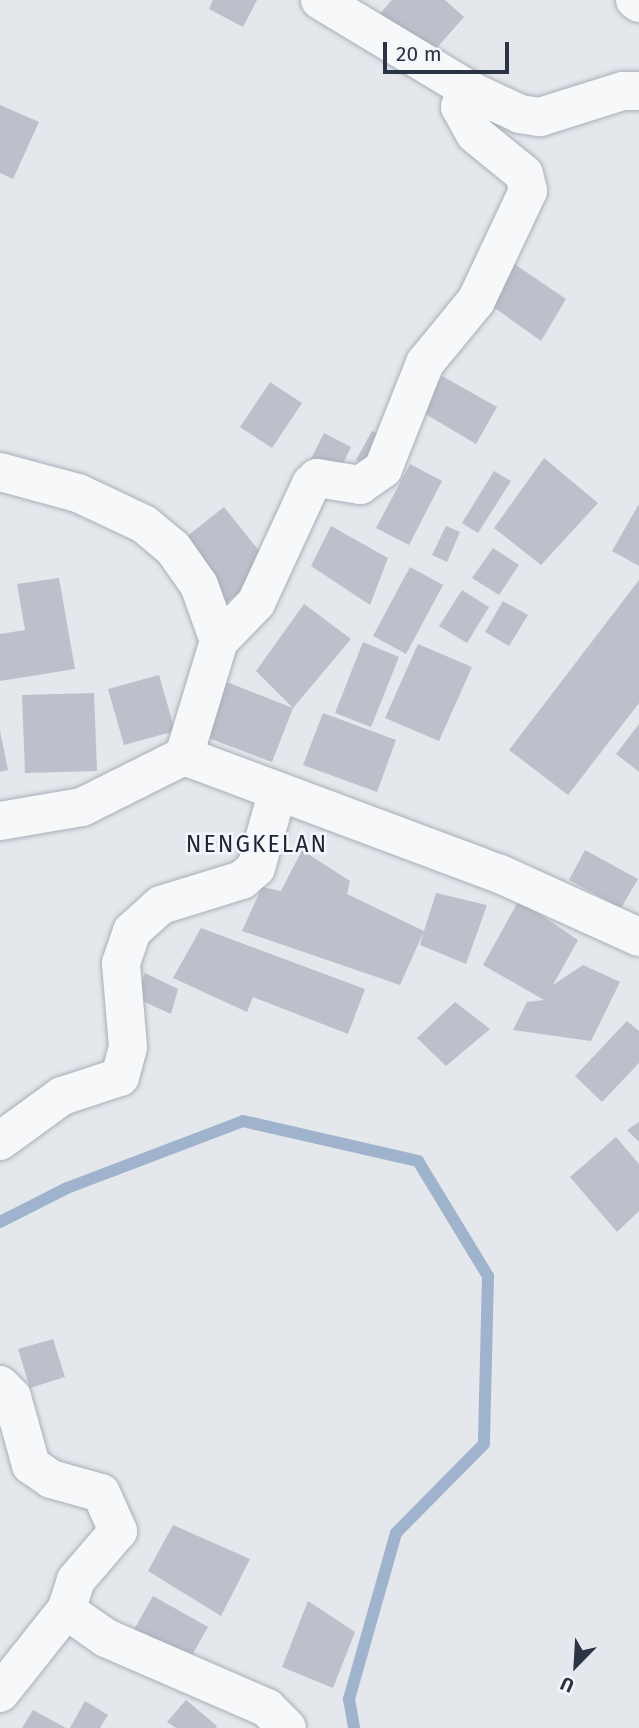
<!DOCTYPE html>
<html>
<head>
<meta charset="utf-8">
<style>
	body { margin:0 }
	#map { position:relative; width:639px; height:1728px; overflow:hidden; background:#e4e7ec; font-family:"Fira Sans",sans-serif }
	div>[style] { position:absolute }
	.stream>* { height:12px; margin:-6px; padding:0 6px; transform-origin:6px; border-radius:6px; background:#9fb4cc }
	.building>* { inset:0; background:#bbc0ca }
	.roads { filter:drop-shadow(0 0 2px #a9aeb7) drop-shadow(0 0 2px #a9aeb7) }
	.minor>* { height:38px; margin:-19px; padding:0 19px; transform-origin:19px; border-radius:19px; background:#f7f8fa }
	span { translate:-50% -50%; white-space:nowrap; text-align:center; line-height:1.15; -webkit-text-stroke:5px #f4f6f9; paint-order:stroke }
	.quarter-label { font-size:23px; color:#1d2536; letter-spacing:2px }
	.north { position:absolute; left:541px; top:1630px; width:70px; height:70px; -webkit-text-stroke:5px #f4f6f9; paint-order:stroke; rotate:204deg; font-size:19px; font-weight:700; line-height:28px; text-align:center; color:#2b3445 }
	.north::after { content:''; display:block; margin:auto; width:24px; height:32px; background:#2b3445; clip-path:polygon(50% 0,100% 100%,50% 72%,0 100%) }
	.scale { position:absolute; left:383px; top:42px; width:126px; height:32px; box-sizing:border-box; border:4px solid #2b3445; border-top:0; padding-left:9px; font-size:21px; line-height:24px; white-space:nowrap; color:#2b3445; -webkit-text-stroke:5px #f4f6f9; paint-order:stroke }
</style>
</head>
<body>
<div id="map">
	<div class="stream">
		<i style="left:0;top:1222px;width:75px;rotate:-26.9deg"></i>
		<i style="left:67px;top:1188px;width:188px;rotate:-20.8deg"></i>
		<i style="left:243px;top:1121px;width:180px;rotate:12.9deg"></i>
		<i style="left:418px;top:1161px;width:135px;rotate:58.7deg"></i>
		<i style="left:488px;top:1276px;width:168px;rotate:91.4deg"></i>
		<i style="left:484px;top:1444px;width:125px;rotate:134.7deg"></i>
		<i style="left:396px;top:1533px;width:173px;rotate:105.8deg"></i>
		<i style="left:349px;top:1699px;width:29px;rotate:80deg"></i>
	</div>
	<div class="building">
		<i style="clip-path:polygon(213px 0,257px 0,243px 27px,209px 9px)"></i>
		<i style="clip-path:polygon(392px 0,445px 0,464px 17px,427px 59px,378px 16px)"></i>
		<i style="clip-path:polygon(0 105px,39px 122px,13px 179px,0 173px)"></i>
		<i style="clip-path:polygon(513px 263px,566px 299px,541px 341px,492px 306px)"></i>
		<i style="clip-path:polygon(442px 376px,497px 407px,476px 444px,422px 412px)"></i>
		<i style="clip-path:polygon(270px 382px,302px 403px,272px 448px,240px 427px)"></i>
		<i style="clip-path:polygon(372px 431px,389px 440px,373px 469px,356px 460px)"></i>
		<i style="clip-path:polygon(324px 433px,351px 447px,339px 472px,311px 459px)"></i>
		<i style="clip-path:polygon(544px 458px,598px 503px,541px 565px,494px 528px)"></i>
		<i style="clip-path:polygon(410px 464px,442px 481px,409px 545px,376px 528px)"></i>
		<i style="clip-path:polygon(494px 471px,511px 481px,478px 533px,462px 523px)"></i>
		<i style="clip-path:polygon(639px 504px,639px 566px,612px 551px)"></i>
		<i style="clip-path:polygon(224px 507px,272px 567px,223px 605px,176px 545px)"></i>
		<i style="clip-path:polygon(331px 526px,388px 558px,370px 605px,311px 566px)"></i>
		<i style="clip-path:polygon(446px 526px,460px 532px,447px 562px,432px 555px)"></i>
		<i style="clip-path:polygon(493px 548px,519px 565px,499px 595px,472px 578px)"></i>
		<i style="clip-path:polygon(410px 567px,443px 585px,406px 654px,373px 636px)"></i>
		<i style="clip-path:polygon(59px 578px,75px 669px,0 681px,0 634px,25px 630px,17px 584px)"></i>
		<i style="clip-path:polygon(639px 580px,639px 703px,568px 795px,509px 750px)"></i>
		<i style="clip-path:polygon(462px 590px,489px 607px,467px 643px,439px 626px)"></i>
		<i style="clip-path:polygon(503px 601px,528px 615px,509px 646px,485px 632px)"></i>
		<i style="clip-path:polygon(304px 604px,351px 639px,293px 708px,256px 671px)"></i>
		<i style="clip-path:polygon(363px 642px,399px 657px,371px 727px,335px 713px)"></i>
		<i style="clip-path:polygon(418px 644px,472px 667px,439px 741px,385px 718px)"></i>
		<i style="clip-path:polygon(159px 675px,175px 731px,124px 745px,108px 689px)"></i>
		<i style="clip-path:polygon(219px 679px,293px 708px,272px 762px,198px 734px)"></i>
		<i style="clip-path:polygon(94px 693px,97px 771px,25px 773px,22px 695px)"></i>
		<i style="clip-path:polygon(323px 713px,396px 740px,377px 792px,303px 765px)"></i>
		<i style="clip-path:polygon(639px 724px,639px 772px,616px 754px)"></i>
		<i style="clip-path:polygon(0 731px,8px 770px,0 772px)"></i>
		<i style="clip-path:polygon(302px 850px,350px 881px,347px 894px,424px 931px,436px 893px,487px 905px,466px 964px,420px 945px,424px 931px,400px 985px,242px 931px,262px 887px,281px 891px)"></i>
		<i style="clip-path:polygon(585px 850px,638px 879px,621px 908px,569px 880px)"></i>
		<i style="clip-path:polygon(519px 900px,578px 940px,553px 985px,583px 965px,620px 982px,591px 1041px,513px 1030px,527px 1002px,544px 1000px,483px 965px)"></i>
		<i style="clip-path:polygon(201px 928px,365px 989px,348px 1034px,253px 997px,247px 1012px,173px 978px)"></i>
		<i style="clip-path:polygon(145px 973px,178px 989px,171px 1014px,136px 998px)"></i>
		<i style="clip-path:polygon(455px 1002px,490px 1029px,446px 1066px,417px 1038px)"></i>
		<i style="clip-path:polygon(627px 1021px,639px 1031px,639px 1063px,602px 1102px,575px 1076px)"></i>
		<i style="clip-path:polygon(639px 1122px,639px 1142px,627px 1130px)"></i>
		<i style="clip-path:polygon(616px 1137px,639px 1164px,639px 1211px,617px 1232px,570px 1177px)"></i>
		<i style="clip-path:polygon(53px 1339px,65px 1377px,30px 1388px,18px 1349px)"></i>
		<i style="clip-path:polygon(173px 1525px,250px 1559px,221px 1616px,148px 1571px)"></i>
		<i style="clip-path:polygon(153px 1596px,208px 1627px,187px 1664px,132px 1633px)"></i>
		<i style="clip-path:polygon(308px 1601px,355px 1632px,333px 1688px,282px 1667px)"></i>
		<i style="clip-path:polygon(186px 1700px,217px 1726px,216px 1728px,176px 1728px,167px 1722px)"></i>
		<i style="clip-path:polygon(85px 1701px,108px 1715px,100px 1728px,70px 1728px)"></i>
		<i style="clip-path:polygon(33px 1710px,66px 1728px,22px 1728px)"></i>
	</div>
	<div class="roads">
		<div class="minor">
			<i style="left:320px;top:0;width:176px;rotate:31.1deg"></i>
			<i style="left:635px;top:0;width:5px;rotate:37deg"></i>
			<i style="left:0;top:472px;width:81px;rotate:15.1deg"></i>
			<i style="left:78px;top:493px;width:73px;rotate:25.2deg"></i>
			<i style="left:144px;top:524px;width:38px;rotate:40deg"></i>
			<i style="left:173px;top:548px;width:45px;rotate:54.9deg"></i>
			<i style="left:199px;top:585px;width:59px;rotate:70.3deg"></i>
			<i style="left:184px;top:756px;width:120px;rotate:-73.1deg"></i>
			<i style="left:219px;top:641px;width:53px;rotate:-45.8deg"></i>
			<i style="left:256px;top:603px;width:131px;rotate:-65.2deg"></i>
			<i style="left:311px;top:484px;width:8px;rotate:-45deg"></i>
			<i style="left:317px;top:478px;width:44px;rotate:9.2deg"></i>
			<i style="left:360px;top:485px;width:28px;rotate:-35deg"></i>
			<i style="left:383px;top:469px;width:114px;rotate:-68.4deg"></i>
			<i style="left:425px;top:363px;width:80px;rotate:-50.6deg"></i>
			<i style="left:476px;top:301px;width:122px;rotate:-64.7deg"></i>
			<i style="left:528px;top:191px;width:17px;rotate:-103deg"></i>
			<i style="left:524px;top:174px;width:63px;rotate:-140.8deg"></i>
			<i style="left:475px;top:134px;width:31px;rotate:-119deg"></i>
			<i style="left:460px;top:107px;width:14px;rotate:-73deg"></i>
			<i style="left:464px;top:94px;width:8px;rotate:-23deg"></i>
			<i style="left:471px;top:91px;width:54px;rotate:25.1deg"></i>
			<i style="left:520px;top:114px;width:20px;rotate:9deg"></i>
			<i style="left:540px;top:117px;width:87px;rotate:-17.4deg"></i>
			<i style="left:623px;top:91px;width:16px"></i>
			<i style="left:0;top:821px;width:83px;rotate:-9.7deg"></i>
			<i style="left:82px;top:807px;width:114px;rotate:-26.6deg"></i>
			<i style="left:184px;top:756px;width:337px;rotate:20.5deg"></i>
			<i style="left:500px;top:874px;width:153px;rotate:24.4deg"></i>
			<i style="left:0;top:1141px;width:77px;rotate:-36deg"></i>
			<i style="left:62px;top:1096px;width:61px;rotate:-18.1deg"></i>
			<i style="left:120px;top:1077px;width:31px;rotate:-75deg"></i>
			<i style="left:128px;top:1047px;width:84px;rotate:-94.8deg"></i>
			<i style="left:121px;top:963px;width:34px;rotate:-71deg"></i>
			<i style="left:132px;top:931px;width:39px;rotate:-42deg"></i>
			<i style="left:161px;top:905px;width:85px;rotate:-17.2deg"></i>
			<i style="left:242px;top:880px;width:18px;rotate:-41deg"></i>
			<i style="left:256px;top:868px;width:77px;rotate:-74.2deg"></i>
			<i style="left:0;top:1385px;width:17px;rotate:45deg"></i>
			<i style="left:12px;top:1397px;width:71px;rotate:74.4deg"></i>
			<i style="left:31px;top:1465px;width:24px;rotate:35deg"></i>
			<i style="left:51px;top:1479px;width:52px;rotate:15.6deg"></i>
			<i style="left:101px;top:1493px;width:42px;rotate:65.9deg"></i>
			<i style="left:118px;top:1531px;width:65px;rotate:130.6deg"></i>
			<i style="left:76px;top:1580px;width:32px;rotate:108deg"></i>
			<i style="left:66px;top:1610px;width:49px;rotate:35deg"></i>
			<i style="left:106px;top:1638px;width:176px;rotate:23.5deg"></i>
			<i style="left:267px;top:1708px;width:28px;rotate:45deg"></i>
			<i style="left:0;top:1693px;width:106px;rotate:-51.5deg"></i>
		</div>
	</div>
	<div class="quarter-label">
		<span style="left:257px;top:844px">NENGKELAN</span>
	</div>
	<div class="north">U</div>
	<div class="scale">20 m</div>
</div>
</body>
</html>
